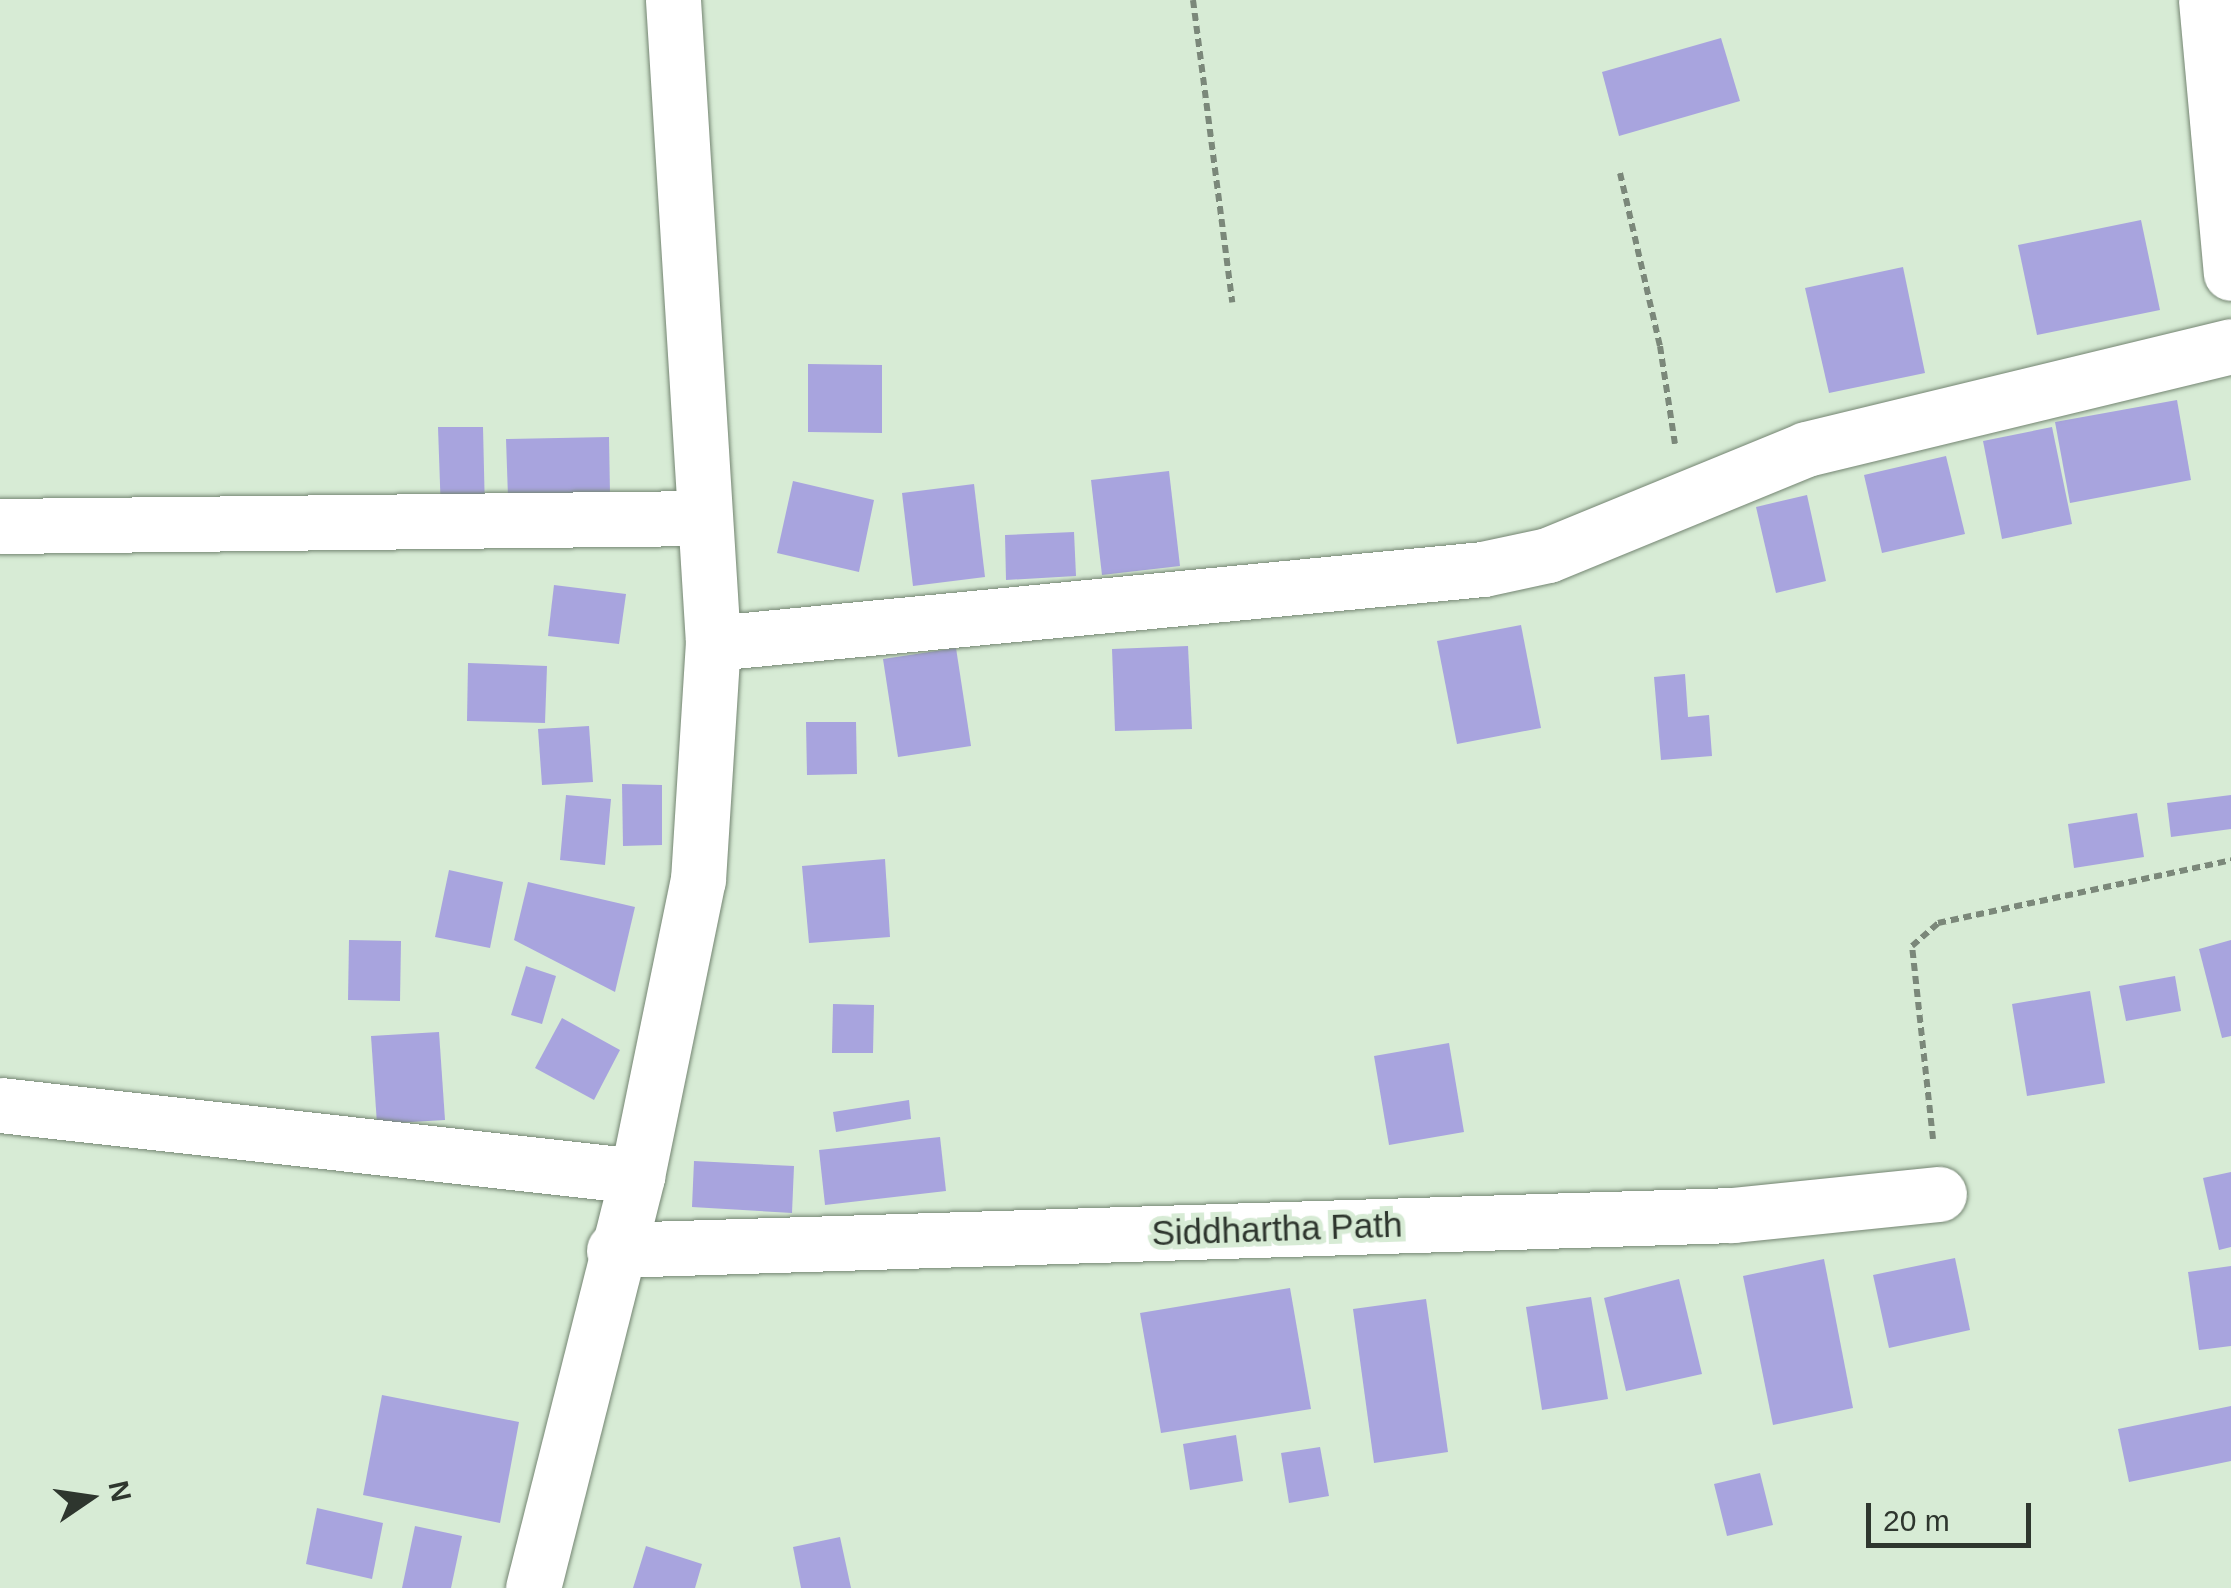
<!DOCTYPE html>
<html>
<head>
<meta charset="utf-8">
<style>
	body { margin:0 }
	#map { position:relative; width:2231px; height:1588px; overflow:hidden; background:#d7ebd5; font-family:Arial,sans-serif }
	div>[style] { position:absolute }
	.building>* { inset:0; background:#a8a4de }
	.path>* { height:6px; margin-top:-3px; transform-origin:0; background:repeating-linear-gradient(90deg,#7b887a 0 8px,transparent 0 13px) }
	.roads { filter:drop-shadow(0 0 2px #748572) drop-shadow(0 0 2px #748572) }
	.minor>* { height:55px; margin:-27.5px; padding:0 27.5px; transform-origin:27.5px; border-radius:27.5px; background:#fff }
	span { translate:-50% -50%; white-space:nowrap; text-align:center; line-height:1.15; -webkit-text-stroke:10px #d7ebd5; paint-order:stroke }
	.street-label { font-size:35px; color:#2e362e }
	.north { position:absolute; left:40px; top:1448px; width:100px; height:100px; -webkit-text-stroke:8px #d7ebd5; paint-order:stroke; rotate:77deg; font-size:28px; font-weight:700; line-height:40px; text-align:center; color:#2e362e }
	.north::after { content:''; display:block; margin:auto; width:35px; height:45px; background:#2e362e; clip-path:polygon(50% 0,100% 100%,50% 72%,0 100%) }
	.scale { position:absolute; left:1866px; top:1503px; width:165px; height:45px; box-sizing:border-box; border:5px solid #2e362e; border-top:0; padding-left:12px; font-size:30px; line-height:35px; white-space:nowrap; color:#2e362e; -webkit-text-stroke:8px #d7ebd5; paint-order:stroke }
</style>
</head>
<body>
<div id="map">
	<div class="building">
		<i style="clip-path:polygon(1721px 38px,1740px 101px,1619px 136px,1602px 72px)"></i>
		<i style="clip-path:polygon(2141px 220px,2160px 310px,2037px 335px,2018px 245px)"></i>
		<i style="clip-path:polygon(1903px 267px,1925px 373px,1829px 393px,1805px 288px)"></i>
		<i style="clip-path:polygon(808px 364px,882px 365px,882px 433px,808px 432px)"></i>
		<i style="clip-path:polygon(2177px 400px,2191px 480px,2070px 503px,2055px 422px)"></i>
		<i style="clip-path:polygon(438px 427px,483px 427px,485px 512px,441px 513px)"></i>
		<i style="clip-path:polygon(2052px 427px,2072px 524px,2002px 539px,1983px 441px)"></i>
		<i style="clip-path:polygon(609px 437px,610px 495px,508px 497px,506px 439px)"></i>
		<i style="clip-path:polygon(1946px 456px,1965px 534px,1882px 553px,1864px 475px)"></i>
		<i style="clip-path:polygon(1169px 471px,1180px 566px,1102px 575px,1091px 480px)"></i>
		<i style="clip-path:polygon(793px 481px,874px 500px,859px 572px,777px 553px)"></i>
		<i style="clip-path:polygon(974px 484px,985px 577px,913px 586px,902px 493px)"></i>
		<i style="clip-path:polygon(1807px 495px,1826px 581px,1776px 593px,1756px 507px)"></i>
		<i style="clip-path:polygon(1074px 532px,1076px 576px,1006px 580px,1005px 535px)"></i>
		<i style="clip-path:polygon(554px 585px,626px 594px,619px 644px,548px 636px)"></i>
		<i style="clip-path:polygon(1521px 625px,1541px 728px,1457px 744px,1437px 641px)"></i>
		<i style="clip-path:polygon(1188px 646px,1192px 729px,1115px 731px,1112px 649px)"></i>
		<i style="clip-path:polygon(956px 648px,971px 746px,898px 757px,883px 659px)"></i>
		<i style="clip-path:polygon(468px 663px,547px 666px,545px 723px,467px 721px)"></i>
		<i style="clip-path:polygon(1685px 674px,1688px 717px,1709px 715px,1712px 756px,1661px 760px,1654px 677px)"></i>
		<i style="clip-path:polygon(806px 722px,856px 722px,857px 774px,807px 775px)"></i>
		<i style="clip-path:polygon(589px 726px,593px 782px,542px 785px,538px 729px)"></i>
		<i style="clip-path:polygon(622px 784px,662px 785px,662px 845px,623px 846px)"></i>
		<i style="clip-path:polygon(566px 795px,611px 799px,605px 865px,560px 860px)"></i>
		<i style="clip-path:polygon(2231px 795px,2231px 829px,2171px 837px,2167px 803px)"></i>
		<i style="clip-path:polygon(2137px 813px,2144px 857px,2074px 868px,2068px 824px)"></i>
		<i style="clip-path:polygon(885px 859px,890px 937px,809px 943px,802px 866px)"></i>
		<i style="clip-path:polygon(449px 870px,503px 882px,490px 948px,435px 937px)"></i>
		<i style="clip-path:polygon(528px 882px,635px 907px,615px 992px,514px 940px)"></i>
		<i style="clip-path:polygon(349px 940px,401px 941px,400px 1001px,348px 1000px)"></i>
		<i style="clip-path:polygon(2231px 940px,2231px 1036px,2222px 1038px,2199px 949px)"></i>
		<i style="clip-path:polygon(526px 966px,556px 976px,542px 1024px,511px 1015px)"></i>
		<i style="clip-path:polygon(2175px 976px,2181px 1011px,2126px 1021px,2119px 986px)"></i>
		<i style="clip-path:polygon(2090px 991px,2105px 1083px,2027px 1096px,2012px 1004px)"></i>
		<i style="clip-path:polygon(833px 1004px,874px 1005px,873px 1053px,832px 1053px)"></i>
		<i style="clip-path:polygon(562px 1018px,620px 1050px,594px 1100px,535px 1068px)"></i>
		<i style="clip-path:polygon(439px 1032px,445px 1120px,377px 1124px,371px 1036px)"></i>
		<i style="clip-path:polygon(1449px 1043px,1464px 1132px,1389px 1145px,1374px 1056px)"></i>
		<i style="clip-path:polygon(909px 1100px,911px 1119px,836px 1132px,833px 1112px)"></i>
		<i style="clip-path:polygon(940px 1137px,946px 1191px,825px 1205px,819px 1150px)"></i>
		<i style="clip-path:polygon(694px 1161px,794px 1166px,792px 1213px,692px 1207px)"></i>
		<i style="clip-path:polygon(2231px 1172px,2231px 1247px,2219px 1250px,2203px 1178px)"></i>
		<i style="clip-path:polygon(1955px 1258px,1970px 1330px,1889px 1348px,1873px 1275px)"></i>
		<i style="clip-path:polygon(1824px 1259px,1853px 1408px,1773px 1425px,1743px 1276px)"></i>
		<i style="clip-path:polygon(2231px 1266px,2231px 1346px,2199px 1350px,2188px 1272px)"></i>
		<i style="clip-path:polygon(1679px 1279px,1702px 1374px,1626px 1391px,1604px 1298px)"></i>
		<i style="clip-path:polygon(1290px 1288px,1311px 1409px,1161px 1433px,1140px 1313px)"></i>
		<i style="clip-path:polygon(1591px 1297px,1608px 1399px,1542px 1410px,1526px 1307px)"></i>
		<i style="clip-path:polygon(1426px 1299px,1448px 1452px,1374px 1463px,1353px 1309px)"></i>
		<i style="clip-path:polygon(382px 1395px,519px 1422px,500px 1523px,363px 1495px)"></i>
		<i style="clip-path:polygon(2231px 1406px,2231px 1461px,2129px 1482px,2118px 1429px)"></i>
		<i style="clip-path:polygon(1236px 1435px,1243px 1481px,1190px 1490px,1183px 1444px)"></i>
		<i style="clip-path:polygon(1320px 1447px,1329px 1496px,1289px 1503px,1281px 1453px)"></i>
		<i style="clip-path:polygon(1760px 1473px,1773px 1525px,1727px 1536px,1714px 1484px)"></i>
		<i style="clip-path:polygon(317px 1508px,383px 1523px,372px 1579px,306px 1564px)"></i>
		<i style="clip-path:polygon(415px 1526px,462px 1536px,451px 1588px,402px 1588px)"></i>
		<i style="clip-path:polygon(840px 1537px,851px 1588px,801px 1588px,793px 1547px)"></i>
		<i style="clip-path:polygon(646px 1546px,702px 1564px,695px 1588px,633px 1588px)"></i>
	</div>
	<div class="path">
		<i style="left:1193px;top:0;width:305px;rotate:82.6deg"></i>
		<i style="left:1620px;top:173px;width:178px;rotate:77deg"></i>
		<i style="left:1660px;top:346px;width:99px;rotate:81.3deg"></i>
		<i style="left:1933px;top:1139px;width:194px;rotate:-96.2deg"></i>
		<i style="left:1912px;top:946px;width:35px;rotate:-41deg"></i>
		<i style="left:1938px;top:923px;width:300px;rotate:-12.1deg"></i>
	</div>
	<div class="roads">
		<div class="minor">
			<i style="left:2206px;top:0;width:274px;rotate:84.8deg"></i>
			<i style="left:0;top:526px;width:703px;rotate:-0.65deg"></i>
			<i style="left:713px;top:643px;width:774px;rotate:-5.49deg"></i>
			<i style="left:1483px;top:569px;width:66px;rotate:-12.2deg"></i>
			<i style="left:1548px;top:555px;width:279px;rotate:-22.3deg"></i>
			<i style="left:1806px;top:449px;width:437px;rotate:-13.6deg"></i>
			<i style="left:0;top:1105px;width:641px;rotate:6.36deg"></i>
			<i style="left:614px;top:1250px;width:1119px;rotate:-1.79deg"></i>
			<i style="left:1732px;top:1215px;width:208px;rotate:-5.8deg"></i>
			<i style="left:533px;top:1588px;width:425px;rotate:-75.8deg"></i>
			<i style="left:637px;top:1176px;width:302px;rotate:-78.4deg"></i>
			<i style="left:698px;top:880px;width:237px;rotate:-86.4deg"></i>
			<i style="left:713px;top:643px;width:644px;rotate:-93.56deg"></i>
		</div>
	</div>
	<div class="street-label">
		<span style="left:1277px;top:1229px;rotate:-2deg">Siddhartha Path</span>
	</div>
	<div class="north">N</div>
	<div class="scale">20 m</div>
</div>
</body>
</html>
